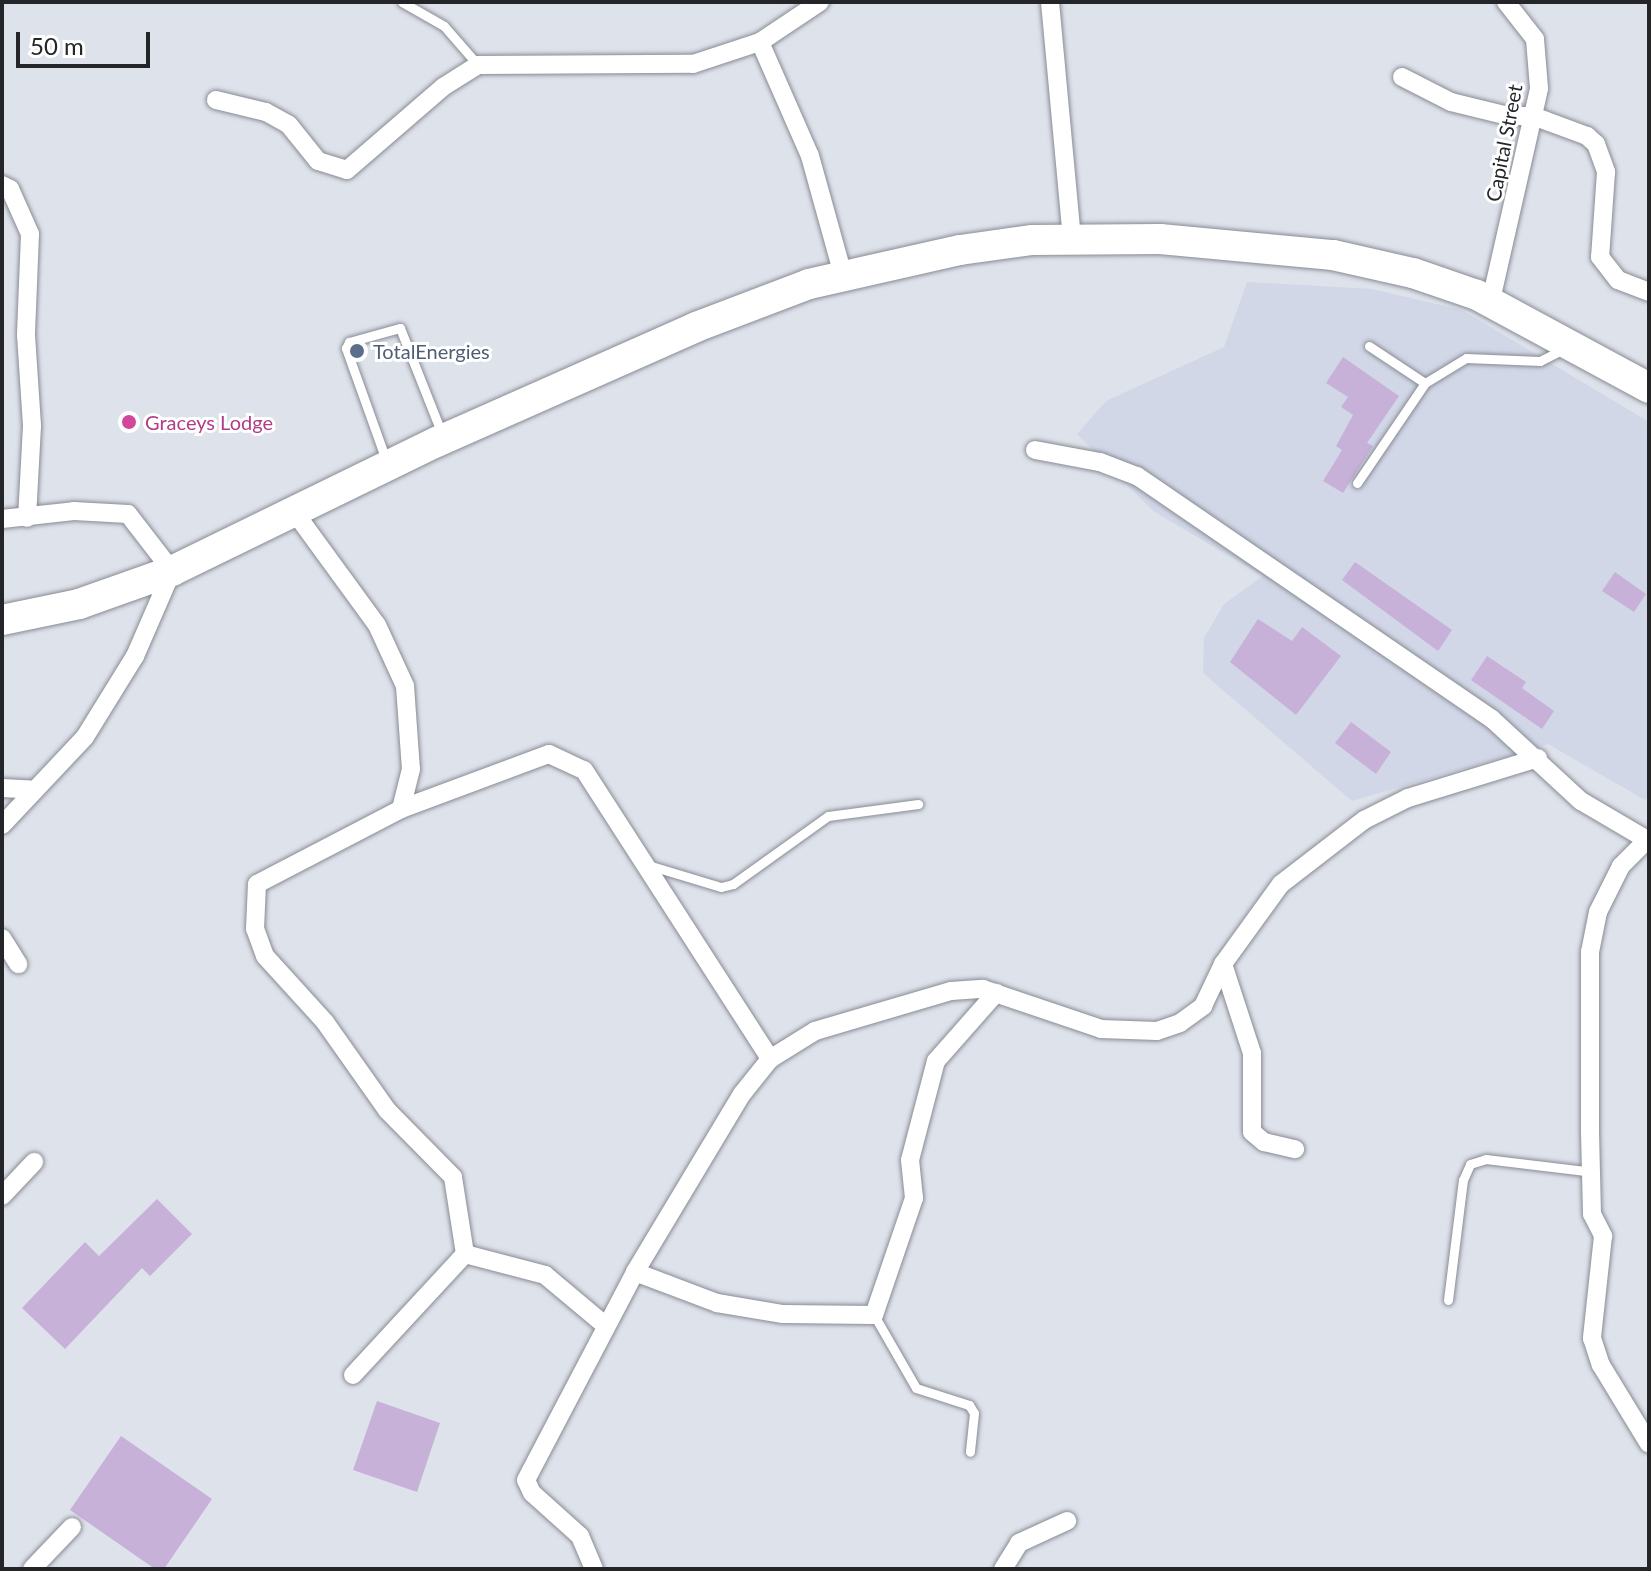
<!DOCTYPE html>
<html>
<head>
<meta charset="utf-8">
<style>
	body { margin:0 }
	#map { position:relative; width:1651px; height:1571px; overflow:hidden; background:#dee2eb; font-family:Lato,sans-serif }
	div>[style] { position:absolute }
	.built>* { inset:0; background:#d1d7e7 }
	.building>* { inset:0; background:#c7b1d9 }
	.roads { filter:drop-shadow(0 0 2px #888b93) drop-shadow(0 0 2px #888b93) }
	.service>* { height:9px; margin:-4.5px; padding:0 4.5px; transform-origin:4.5px; border-radius:4.5px; background:#fff }
	.minor>* { height:18px; margin:-9px; padding:0 9px; transform-origin:9px; border-radius:9px; background:#fff }
	.trunk>* { height:30px; margin:-15px; padding:0 15px; transform-origin:15px; border-radius:15px; background:#fff }
	.dots>* { width:22px; height:22px; translate:-50% -50%; box-sizing:border-box; border:4px solid #fff; border-radius:50% }
	span { translate:-50% -50%; white-space:nowrap; text-align:center; line-height:1.15; -webkit-text-stroke:6px #fff; paint-order:stroke }
	.street-label { font-size:20px; color:#242528 }
	.service-label { font-size:20px; color:#4e5e75 }
	.left { translate:0 -50%; text-align:left }
	.hotel-label { font-size:20px; color:#b23c85 }
	.frame { position:absolute; inset:0; border:4px solid #242528; pointer-events:none }
	.scale { position:absolute; left:16px; top:32px; width:134px; height:36px; box-sizing:border-box; border:4px solid #242528; border-top:0; padding-left:10px; font-size:24px; line-height:28px; white-space:nowrap; color:#242528; -webkit-text-stroke:6px #fff; paint-order:stroke }
</style>
</head>
<body>
<div id="map">
	<div class="built">
		<i style="clip-path:polygon(1247px 282px,1372px 289px,1462px 310px,1649px 422px,1649px 794px,1645px 800px,1548px 744px,1352px 801px,1203px 673px,1204px 638px,1224px 604px,1263px 576px,1153px 511px,1077px 434px,1106px 401px,1224px 347px)"></i>
	</div>
	<div class="building">
		<i style="clip-path:polygon(1343px 357px,1399px 396px,1367px 443px,1373px 446px,1343px 493px,1323px 481px,1342px 450px,1336px 446px,1353px 415px,1341px 407px,1348px 397px,1326px 383px)"></i>
		<i style="clip-path:polygon(1355px 562px,1452px 630px,1438px 651px,1342px 580px)"></i>
		<i style="clip-path:polygon(1615px 572px,1646px 594px,1634px 612px,1602px 591px)"></i>
		<i style="clip-path:polygon(1258px 619px,1292px 641px,1302px 627px,1341px 656px,1296px 715px,1230px 662px)"></i>
		<i style="clip-path:polygon(1487px 656px,1526px 682px,1522px 688px,1554px 711px,1542px 729px,1471px 680px)"></i>
		<i style="clip-path:polygon(1351px 722px,1391px 752px,1376px 774px,1335px 743px)"></i>
		<i style="clip-path:polygon(157px 1199px,192px 1234px,150px 1276px,142px 1268px,65px 1349px,22px 1308px,85px 1242px,99px 1256px)"></i>
		<i style="clip-path:polygon(377px 1401px,440px 1423px,417px 1492px,353px 1470px)"></i>
		<i style="clip-path:polygon(121px 1436px,212px 1499px,164px 1569px,155px 1569px,70px 1510px)"></i>
	</div>
	<div class="roads">
		<div class="service">
			<i style="left:402px;top:2px;width:48px;rotate:29.7deg"></i>
			<i style="left:444px;top:26px;width:52px;rotate:48.9deg"></i>
			<i style="left:1369px;top:346px;width:67px;rotate:33.5deg"></i>
			<i style="left:386px;top:460px;width:119px;rotate:-109.7deg"></i>
			<i style="left:346px;top:348px;width:7px;rotate:-63deg"></i>
			<i style="left:349px;top:342px;width:53px;rotate:-15.4deg"></i>
			<i style="left:400px;top:328px;width:114px;rotate:68.4deg"></i>
			<i style="left:1357px;top:483px;width:121px;rotate:-55.8deg"></i>
			<i style="left:1425px;top:383px;width:48px;rotate:-31.4deg"></i>
			<i style="left:1466px;top:358px;width:74px;rotate:2.3deg"></i>
			<i style="left:1540px;top:361px;width:28px;rotate:-27deg"></i>
			<i style="left:648px;top:865px;width:76px;rotate:16.8deg"></i>
			<i style="left:721px;top:887px;width:12px;rotate:-14deg"></i>
			<i style="left:733px;top:884px;width:117px;rotate:-35.6deg"></i>
			<i style="left:828px;top:816px;width:91px;rotate:-7.6deg"></i>
			<i style="left:1448px;top:1300px;width:121px;rotate:-82.9deg"></i>
			<i style="left:1463px;top:1180px;width:17px;rotate:-66deg"></i>
			<i style="left:1470px;top:1164px;width:17px;rotate:-17deg"></i>
			<i style="left:1486px;top:1159px;width:108px;rotate:6.9deg"></i>
			<i style="left:874px;top:1315px;width:84px;rotate:60.1deg"></i>
			<i style="left:916px;top:1388px;width:56px;rotate:17.8deg"></i>
			<i style="left:969px;top:1405px;width:9px;rotate:58deg"></i>
			<i style="left:974px;top:1413px;width:39px;rotate:96deg"></i>
		</div>
		<div class="minor">
			<i style="left:1050px;top:2px;width:239px;rotate:84.7deg"></i>
			<i style="left:760px;top:42px;width:124px;rotate:66.3deg"></i>
			<i style="left:810px;top:156px;width:123px;rotate:74.5deg"></i>
			<i style="left:1402px;top:77px;width:55px;rotate:27deg"></i>
			<i style="left:1451px;top:102px;width:59px;rotate:13.8deg"></i>
			<i style="left:1508px;top:116px;width:25px"></i>
			<i style="left:1533px;top:116px;width:58px;rotate:20.3deg"></i>
			<i style="left:1587px;top:136px;width:12px;rotate:42deg"></i>
			<i style="left:1596px;top:144px;width:30px;rotate:70deg"></i>
			<i style="left:1606px;top:172px;width:85px;rotate:94deg"></i>
			<i style="left:1600px;top:257px;width:29px;rotate:52deg"></i>
			<i style="left:1618px;top:280px;width:33px;rotate:21deg"></i>
			<i style="left:216px;top:100px;width:51px;rotate:13.5deg"></i>
			<i style="left:266px;top:112px;width:26px;rotate:29deg"></i>
			<i style="left:289px;top:125px;width:46px;rotate:51.1deg"></i>
			<i style="left:318px;top:161px;width:30px;rotate:17deg"></i>
			<i style="left:347px;top:170px;width:127px;rotate:-40.8deg"></i>
			<i style="left:443px;top:87px;width:41px;rotate:-32.2deg"></i>
			<i style="left:478px;top:65px;width:215px;rotate:-0.3deg"></i>
			<i style="left:693px;top:64px;width:71px;rotate:-18.2deg"></i>
			<i style="left:760px;top:42px;width:72px;rotate:-33.7deg"></i>
			<i style="left:2px;top:185px;width:9px;rotate:27deg"></i>
			<i style="left:10px;top:189px;width:49px;rotate:66deg"></i>
			<i style="left:30px;top:234px;width:101px;rotate:92.3deg"></i>
			<i style="left:26px;top:335px;width:91px;rotate:86.2deg"></i>
			<i style="left:32px;top:426px;width:92px;rotate:93.1deg"></i>
			<i style="left:1491px;top:300px;width:217px;rotate:-77.2deg"></i>
			<i style="left:1539px;top:88px;width:49px;rotate:-94.7deg"></i>
			<i style="left:1535px;top:39px;width:47px;rotate:-128.1deg"></i>
			<i style="left:1035px;top:450px;width:66px;rotate:10.5deg"></i>
			<i style="left:1100px;top:462px;width:40px;rotate:21deg"></i>
			<i style="left:1137px;top:476px;width:430px;rotate:34.4deg"></i>
			<i style="left:1492px;top:719px;width:121px;rotate:42.7deg"></i>
			<i style="left:1581px;top:801px;width:79px;rotate:30.5deg"></i>
			<i style="left:296px;top:514px;width:137px;rotate:53.9deg"></i>
			<i style="left:377px;top:625px;width:67px;rotate:65.3deg"></i>
			<i style="left:405px;top:686px;width:83px;rotate:85.9deg"></i>
			<i style="left:411px;top:769px;width:41px;rotate:104deg"></i>
			<i style="left:2px;top:519px;width:72px;rotate:-6.3deg"></i>
			<i style="left:74px;top:511px;width:54px;rotate:3.2deg"></i>
			<i style="left:128px;top:514px;width:72px;rotate:52.3deg"></i>
			<i style="left:172px;top:571px;width:93px;rotate:113.5deg"></i>
			<i style="left:135px;top:656px;width:95px;rotate:121.7deg"></i>
			<i style="left:85px;top:737px;width:121px;rotate:133.3deg"></i>
			<i style="left:2px;top:788px;width:33px;rotate:3deg"></i>
			<i style="left:1647px;top:840px;width:37px;rotate:135deg"></i>
			<i style="left:1621px;top:866px;width:51px;rotate:116.6deg"></i>
			<i style="left:1598px;top:912px;width:41px;rotate:101.3deg"></i>
			<i style="left:1590px;top:952px;width:180px;rotate:90deg"></i>
			<i style="left:1590px;top:1132px;width:82px;rotate:88.6deg"></i>
			<i style="left:1592px;top:1214px;width:25px;rotate:63deg"></i>
			<i style="left:1603px;top:1236px;width:103px;rotate:96.2deg"></i>
			<i style="left:1592px;top:1338px;width:28px;rotate:72deg"></i>
			<i style="left:1601px;top:1365px;width:92px;rotate:58.7deg"></i>
			<i style="left:2px;top:938px;width:31px;rotate:58deg"></i>
			<i style="left:1223px;top:964px;width:94px;rotate:72deg"></i>
			<i style="left:1252px;top:1053px;width:79px;rotate:90deg"></i>
			<i style="left:1252px;top:1132px;width:16px;rotate:40deg"></i>
			<i style="left:1264px;top:1142px;width:32px;rotate:13deg"></i>
			<i style="left:2px;top:1196px;width:47px;rotate:-46.7deg"></i>
			<i style="left:465px;top:1254px;width:78px;rotate:-98.9deg"></i>
			<i style="left:453px;top:1177px;width:94px;rotate:-134.6deg"></i>
			<i style="left:387px;top:1110px;width:108px;rotate:-125.2deg"></i>
			<i style="left:325px;top:1022px;width:89px;rotate:-132.3deg"></i>
			<i style="left:265px;top:956px;width:29px;rotate:-110deg"></i>
			<i style="left:255px;top:929px;width:45px;rotate:-87.5deg"></i>
			<i style="left:257px;top:884px;width:162px;rotate:-27.5deg"></i>
			<i style="left:401px;top:809px;width:158px;rotate:-20.4deg"></i>
			<i style="left:549px;top:754px;width:38px;rotate:25deg"></i>
			<i style="left:584px;top:770px;width:344px;rotate:57.2deg"></i>
			<i style="left:635px;top:1272px;width:88px;rotate:20.7deg"></i>
			<i style="left:717px;top:1303px;width:67px;rotate:9.5deg"></i>
			<i style="left:783px;top:1314px;width:91px;rotate:0.6deg"></i>
			<i style="left:874px;top:1315px;width:124px;rotate:-71.1deg"></i>
			<i style="left:914px;top:1198px;width:38px;rotate:-96deg"></i>
			<i style="left:910px;top:1160px;width:102px;rotate:-75.3deg"></i>
			<i style="left:936px;top:1061px;width:91px;rotate:-48.6deg"></i>
			<i style="left:353px;top:1375px;width:165px;rotate:-47.2deg"></i>
			<i style="left:465px;top:1254px;width:83px;rotate:14.7deg"></i>
			<i style="left:545px;top:1275px;width:80px;rotate:39.9deg"></i>
			<i style="left:32px;top:1569px;width:58px;rotate:-46.4deg"></i>
			<i style="left:594px;top:1569px;width:36px;rotate:-113deg"></i>
			<i style="left:580px;top:1536px;width:64px;rotate:-138.1deg"></i>
			<i style="left:532px;top:1493px;width:14px;rotate:-115deg"></i>
			<i style="left:526px;top:1480px;width:235px;rotate:-62.3deg"></i>
			<i style="left:635px;top:1272px;width:208px;rotate:-59deg"></i>
			<i style="left:742px;top:1094px;width:45px;rotate:-51.3deg"></i>
			<i style="left:770px;top:1059px;width:53px;rotate:-31.9deg"></i>
			<i style="left:815px;top:1031px;width:142px;rotate:-16.4deg"></i>
			<i style="left:951px;top:991px;width:32px;rotate:-4deg"></i>
			<i style="left:983px;top:989px;width:125px;rotate:18.7deg"></i>
			<i style="left:1101px;top:1029px;width:56px;rotate:2deg"></i>
			<i style="left:1157px;top:1031px;width:24px;rotate:-19deg"></i>
			<i style="left:1180px;top:1023px;width:29px;rotate:-36deg"></i>
			<i style="left:1203px;top:1006px;width:47px;rotate:-64.5deg"></i>
			<i style="left:1223px;top:964px;width:99px;rotate:-54.1deg"></i>
			<i style="left:1281px;top:884px;width:105px;rotate:-37.6deg"></i>
			<i style="left:1364px;top:820px;width:49px;rotate:-26.6deg"></i>
			<i style="left:1408px;top:798px;width:136px;rotate:-17.1deg"></i>
			<i style="left:1003px;top:1569px;width:31px;rotate:-58deg"></i>
			<i style="left:1019px;top:1543px;width:53px;rotate:-24.6deg"></i>
		</div>
		<div class="trunk">
			<i style="left:2px;top:620px;width:79px;rotate:-11.7deg"></i>
			<i style="left:79px;top:604px;width:99px;rotate:-19.5deg"></i>
			<i style="left:172px;top:571px;width:295px;rotate:-26deg"></i>
			<i style="left:437px;top:442px;width:283px;rotate:-23.9deg"></i>
			<i style="left:696px;top:327px;width:121px;rotate:-20.8deg"></i>
			<i style="left:809px;top:284px;width:155px;rotate:-12.7deg"></i>
			<i style="left:960px;top:250px;width:73px;rotate:-7.9deg"></i>
			<i style="left:1032px;top:240px;width:128px;rotate:-0.4deg"></i>
			<i style="left:1160px;top:239px;width:174px;rotate:5.3deg"></i>
			<i style="left:1333px;top:255px;width:82px;rotate:12.7deg"></i>
			<i style="left:1413px;top:273px;width:68px;rotate:19deg"></i>
			<i style="left:1477px;top:295px;width:196px;rotate:28.4deg"></i>
		</div>
	</div>
	<div class="dots">
		<i style="left:357px;top:351px;background:#5c6f8a"></i>
		<i style="left:129px;top:422px;background:#d1479c"></i>
	</div>
	<div class="street-label">
		<span style="left:1504px;top:143px;rotate:-79deg">Capital Street</span>
	</div>
	<div class="service-label">
		<span class="left" style="left:373px;top:351px">TotalEnergies</span>
	</div>
	<div class="hotel-label">
		<span class="left" style="left:145px;top:422px">Graceys Lodge</span>
	</div>
	<div class="frame"></div>
	<div class="scale">50 m</div>
</div>
</body>
</html>
